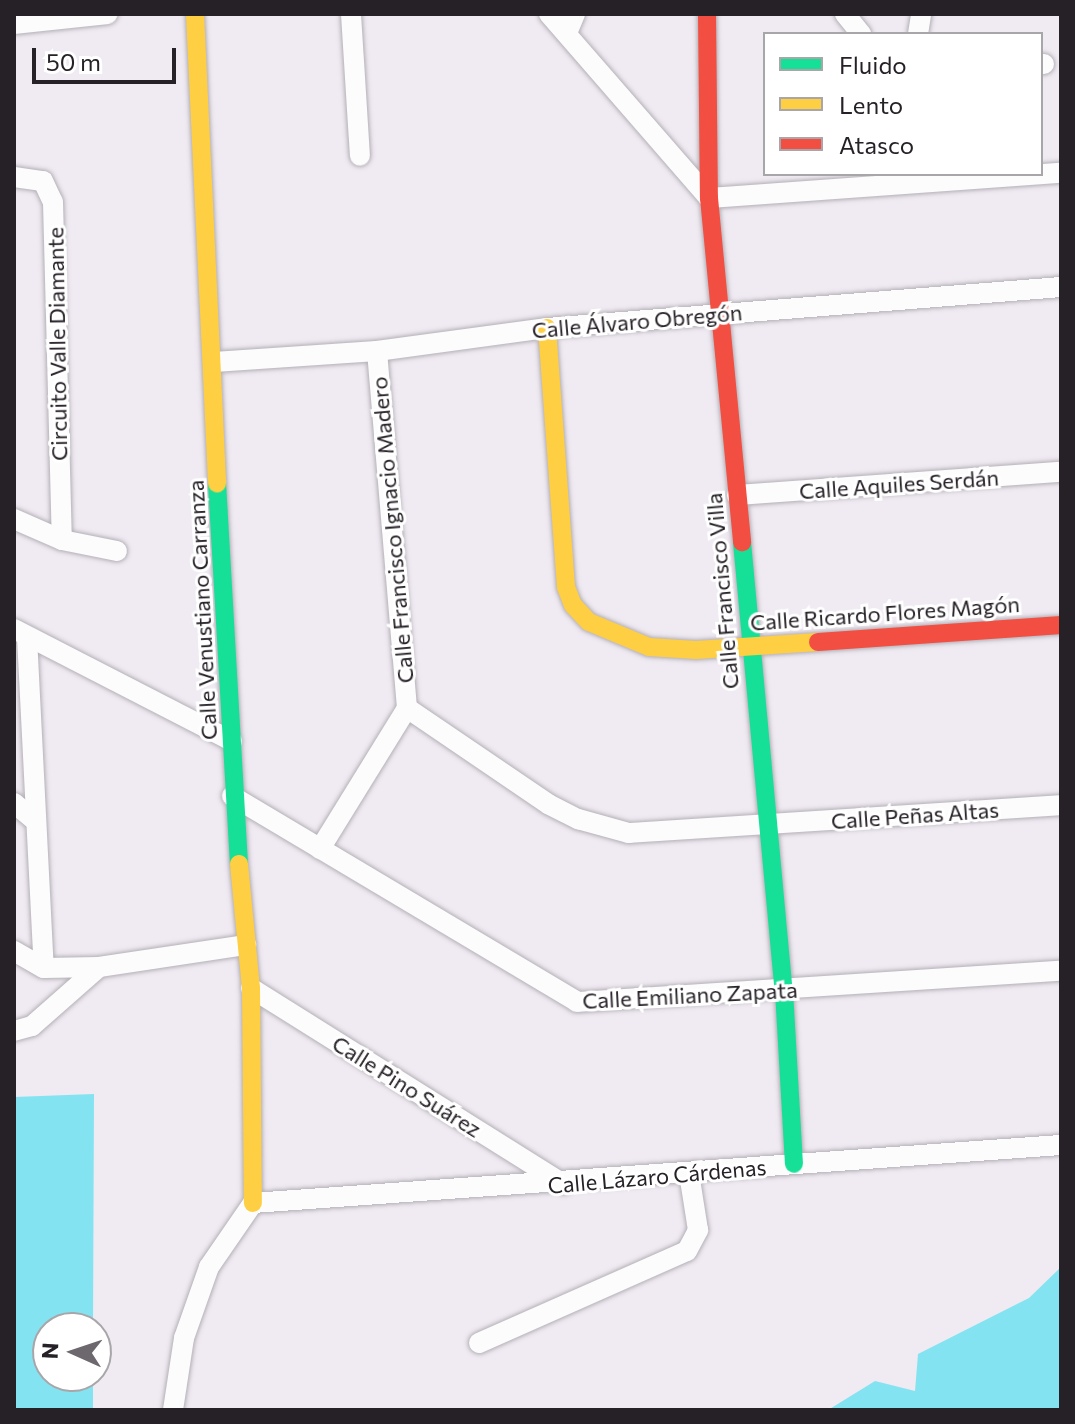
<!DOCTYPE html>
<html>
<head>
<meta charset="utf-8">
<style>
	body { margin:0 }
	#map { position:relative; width:1075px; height:1424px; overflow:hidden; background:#f0eaf2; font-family:Commissioner,sans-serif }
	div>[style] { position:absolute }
	.water>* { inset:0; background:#84e3f1 }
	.roads { filter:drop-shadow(0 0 2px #b4b0b6) drop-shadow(0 0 2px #b4b0b6) }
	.street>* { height:20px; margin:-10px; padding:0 10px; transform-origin:10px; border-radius:10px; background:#fdfcfd }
	.fast>* { height:18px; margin:-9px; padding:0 9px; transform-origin:9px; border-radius:9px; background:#16e098 }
	.slow>* { height:18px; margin:-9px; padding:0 9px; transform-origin:9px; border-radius:9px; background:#ffcf43 }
	.jam>* { height:18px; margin:-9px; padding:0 9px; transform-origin:9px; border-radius:9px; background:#f24e42 }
	span { translate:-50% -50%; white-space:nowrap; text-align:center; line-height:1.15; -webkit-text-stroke:6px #fff; paint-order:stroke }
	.street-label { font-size:22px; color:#262127 }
	.frame { position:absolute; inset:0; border:16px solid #262127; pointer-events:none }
	.legend { position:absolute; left:763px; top:32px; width:280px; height:144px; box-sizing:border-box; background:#fff; border:2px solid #a8a6a9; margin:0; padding:10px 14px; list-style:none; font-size:24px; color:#262127 }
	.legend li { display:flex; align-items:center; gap:16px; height:40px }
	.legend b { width:40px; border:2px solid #a8a6a9 }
	.north { position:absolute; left:32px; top:1312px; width:80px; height:80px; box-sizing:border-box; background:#fff; border:2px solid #a8a6a9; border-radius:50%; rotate:273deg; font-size:22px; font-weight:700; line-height:32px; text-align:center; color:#262127 }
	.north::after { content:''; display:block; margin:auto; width:28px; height:36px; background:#6d676e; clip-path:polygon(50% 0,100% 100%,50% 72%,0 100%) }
	.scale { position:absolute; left:32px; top:48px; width:144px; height:36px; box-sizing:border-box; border:4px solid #262127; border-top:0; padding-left:10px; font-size:24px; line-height:28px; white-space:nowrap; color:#262127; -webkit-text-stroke:6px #fff; paint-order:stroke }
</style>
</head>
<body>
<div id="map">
	<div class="water">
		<i style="clip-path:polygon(94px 1094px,93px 1328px,48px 1328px,48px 1376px,93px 1376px,93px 1410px,14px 1410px,14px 1097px)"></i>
		<i style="clip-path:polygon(1061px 1267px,1061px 1410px,828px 1410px,875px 1381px,915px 1391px,918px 1354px,1029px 1298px)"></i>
	</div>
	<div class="roads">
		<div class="street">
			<i style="left:351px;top:14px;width:142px;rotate:86.4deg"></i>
			<i style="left:549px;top:14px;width:244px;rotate:49deg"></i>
			<i style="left:709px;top:198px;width:353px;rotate:-4.1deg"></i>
			<i style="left:845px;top:14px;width:26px;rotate:51deg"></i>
			<i style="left:14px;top:24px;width:94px;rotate:-6.1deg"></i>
			<i style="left:567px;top:33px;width:21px;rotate:-67deg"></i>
			<i style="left:918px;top:34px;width:20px;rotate:-81deg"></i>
			<i style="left:1041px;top:64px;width:3px"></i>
			<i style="left:14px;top:177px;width:29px;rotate:8deg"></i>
			<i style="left:43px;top:181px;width:23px;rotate:65deg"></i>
			<i style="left:53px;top:202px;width:338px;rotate:88.5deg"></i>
			<i style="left:377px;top:351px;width:358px;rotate:85.2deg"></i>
			<i style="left:214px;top:362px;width:163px;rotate:-3.9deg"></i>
			<i style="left:377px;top:351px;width:172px;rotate:-7.7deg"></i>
			<i style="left:547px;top:328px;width:516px;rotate:-4.56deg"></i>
			<i style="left:737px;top:495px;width:325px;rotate:-4.1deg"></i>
			<i style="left:14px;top:519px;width:52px;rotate:23.6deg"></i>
			<i style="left:62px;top:540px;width:56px;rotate:11.3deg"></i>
			<i style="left:14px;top:629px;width:245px;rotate:27.2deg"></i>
			<i style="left:27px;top:637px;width:331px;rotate:87.1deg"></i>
			<i style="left:407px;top:708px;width:171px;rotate:34.2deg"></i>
			<i style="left:548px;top:804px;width:34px;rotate:27deg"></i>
			<i style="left:578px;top:819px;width:53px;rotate:15.4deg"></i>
			<i style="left:629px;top:833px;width:433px;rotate:-3.7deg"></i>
			<i style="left:232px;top:796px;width:402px;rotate:30.8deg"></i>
			<i style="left:577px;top:1002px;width:485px;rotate:-3.7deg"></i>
			<i style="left:14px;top:803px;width:25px;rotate:40deg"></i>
			<i style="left:320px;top:849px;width:166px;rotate:-58.3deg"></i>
			<i style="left:14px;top:951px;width:34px;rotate:30deg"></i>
			<i style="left:44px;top:968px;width:55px;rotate:-1deg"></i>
			<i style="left:99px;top:967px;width:149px;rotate:-8.5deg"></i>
			<i style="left:251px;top:988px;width:369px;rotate:32.1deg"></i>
			<i style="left:14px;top:1031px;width:19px;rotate:-16deg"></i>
			<i style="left:32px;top:1026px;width:89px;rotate:-41.4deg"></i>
			<i style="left:479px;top:1343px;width:227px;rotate:-23.9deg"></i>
			<i style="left:687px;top:1251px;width:24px;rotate:-62deg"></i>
			<i style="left:698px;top:1230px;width:58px;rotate:-99deg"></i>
			<i style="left:173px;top:1410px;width:73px;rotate:-81.3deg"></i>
			<i style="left:184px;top:1338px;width:75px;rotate:-70.6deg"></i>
			<i style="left:209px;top:1267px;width:78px;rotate:-55.5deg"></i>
			<i style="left:253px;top:1203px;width:810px;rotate:-4.11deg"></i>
		</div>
		<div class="fast">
			<i style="left:217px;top:483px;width:382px;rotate:86.7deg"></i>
			<i style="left:742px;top:542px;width:451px;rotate:84.7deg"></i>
			<i style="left:784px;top:991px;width:173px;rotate:86.7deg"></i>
		</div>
		<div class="slow">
			<i style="left:195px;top:14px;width:470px;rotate:87.3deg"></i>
			<i style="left:547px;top:328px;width:260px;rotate:85.8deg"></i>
			<i style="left:566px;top:587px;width:19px;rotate:69deg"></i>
			<i style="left:573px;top:605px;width:23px;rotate:47deg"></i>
			<i style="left:589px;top:622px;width:65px;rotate:22.6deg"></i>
			<i style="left:649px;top:647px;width:47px;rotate:3.7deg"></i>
			<i style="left:696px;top:650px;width:122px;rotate:-3.8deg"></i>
			<i style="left:239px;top:864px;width:125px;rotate:84.5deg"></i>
			<i style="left:251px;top:988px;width:215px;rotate:89.5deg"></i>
		</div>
		<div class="jam">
			<i style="left:707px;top:14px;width:184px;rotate:89.4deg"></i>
			<i style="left:709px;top:198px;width:346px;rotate:84.5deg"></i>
			<i style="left:818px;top:642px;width:244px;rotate:-4deg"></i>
		</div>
	</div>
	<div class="street-label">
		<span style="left:637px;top:321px;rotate:-5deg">Calle Álvaro Obregón</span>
		<span style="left:57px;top:344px;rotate:-91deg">Circuito Valle Diamante</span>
		<span style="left:899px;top:484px;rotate:-4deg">Calle Aquiles Serdán</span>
		<span style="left:392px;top:530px;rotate:-95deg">Calle Francisco Ignacio Madero</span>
		<span style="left:722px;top:591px;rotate:-95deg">Calle Francisco Villa</span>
		<span style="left:202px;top:610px;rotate:-93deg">Calle Venustiano Carranza</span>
		<span style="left:885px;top:613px;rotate:-4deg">Calle Ricardo Flores Magón</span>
		<span style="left:915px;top:815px;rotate:-4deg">Calle Peñas Altas</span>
		<span style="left:690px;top:995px;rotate:-3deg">Calle Emiliano Zapata</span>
		<span style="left:407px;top:1086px;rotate:32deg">Calle Pino Suárez</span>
		<span style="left:657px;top:1176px;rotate:-5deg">Calle Lázaro Cárdenas</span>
	</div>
	<div class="frame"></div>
	<ul class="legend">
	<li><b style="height:10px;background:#16e098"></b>Fluido</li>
	<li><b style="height:10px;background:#ffcf43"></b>Lento</li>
	<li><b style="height:10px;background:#f24e42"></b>Atasco</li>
	</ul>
	<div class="north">N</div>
	<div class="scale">50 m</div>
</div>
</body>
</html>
